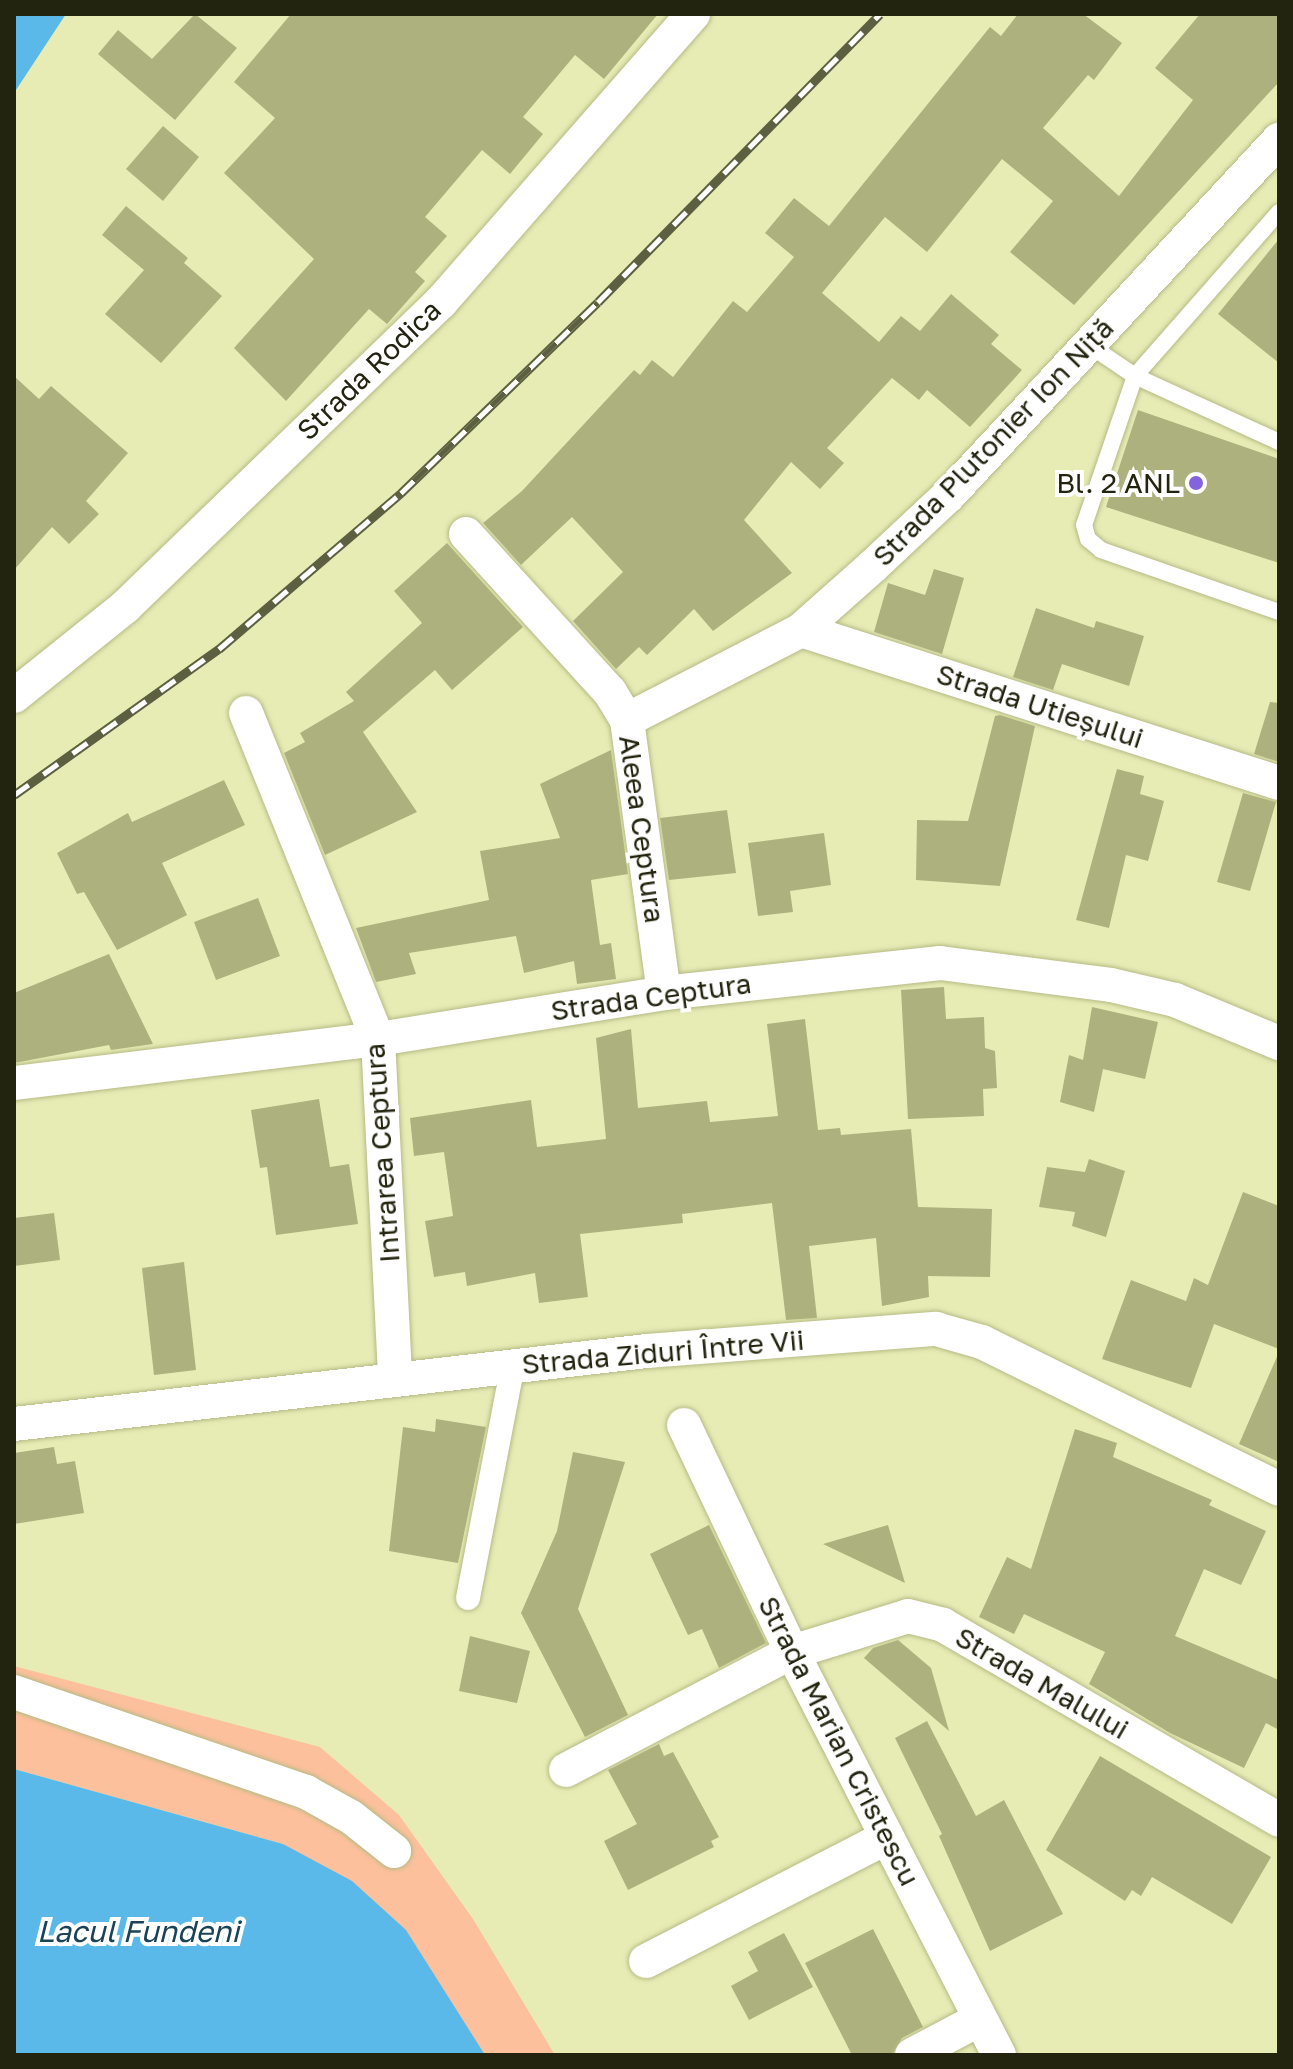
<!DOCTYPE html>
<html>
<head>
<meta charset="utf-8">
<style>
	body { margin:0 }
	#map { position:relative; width:1293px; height:2069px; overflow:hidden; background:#e7ecb5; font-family:"Golos Text",sans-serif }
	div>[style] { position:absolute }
	.green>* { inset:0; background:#fdc09c }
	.water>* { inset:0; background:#5ab9e8 }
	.building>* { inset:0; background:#adb17d }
	.roads { filter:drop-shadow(0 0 2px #b6ba85) drop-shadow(0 0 2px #b6ba85) }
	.service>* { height:16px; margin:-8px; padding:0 8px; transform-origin:8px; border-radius:8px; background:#fff }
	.pedestrian>* { height:24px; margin:-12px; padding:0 12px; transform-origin:12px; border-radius:12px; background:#fff }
	.minor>* { height:34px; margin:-17px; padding:0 17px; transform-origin:17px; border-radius:17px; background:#fff }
	.rail>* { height:9px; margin-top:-4.5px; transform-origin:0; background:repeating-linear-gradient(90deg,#fff 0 18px,#5d6040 0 36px); box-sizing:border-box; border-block:2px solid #5d6040 }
	.dots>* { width:22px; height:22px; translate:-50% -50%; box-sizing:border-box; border:4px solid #fff; border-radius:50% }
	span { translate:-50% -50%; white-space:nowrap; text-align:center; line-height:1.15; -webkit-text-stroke:8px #fff; paint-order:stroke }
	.street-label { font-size:28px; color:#23240f }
	.poi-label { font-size:28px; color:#23240f }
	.right { translate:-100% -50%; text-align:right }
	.water-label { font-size:30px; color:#1a4356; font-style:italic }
	.frame { position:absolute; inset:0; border:16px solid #23240f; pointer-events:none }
</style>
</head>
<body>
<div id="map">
	<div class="green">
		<i style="clip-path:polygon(14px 1666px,320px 1747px,399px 1815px,473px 1919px,555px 2055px,482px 2055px,283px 1844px,14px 1769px)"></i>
	</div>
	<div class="water">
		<i style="clip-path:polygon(14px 14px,66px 14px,14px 93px)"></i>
		<i style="clip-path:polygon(14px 1769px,283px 1844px,352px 1881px,406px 1930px,485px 2055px,14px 2055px)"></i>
	</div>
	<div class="building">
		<i style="clip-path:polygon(195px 14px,237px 48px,175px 120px,98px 54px,118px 30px,152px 59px)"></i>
		<i style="clip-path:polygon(291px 14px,658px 14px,604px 79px,575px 55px,523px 117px,543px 134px,510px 174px,482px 150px,425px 217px,447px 236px,415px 272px,425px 281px,387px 324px,369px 309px,286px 401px,234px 348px,314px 259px,224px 173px,275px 118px,234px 82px)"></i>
		<i style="clip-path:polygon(1018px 14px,1083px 14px,1122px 43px,1094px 80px,1088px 75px,1043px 128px,1119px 196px,1193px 100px,1155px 68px,1200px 14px,1279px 14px,1279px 82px,1074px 305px,1010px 252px,1053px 201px,1002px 159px,927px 252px,885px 217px,822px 293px,879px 342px,901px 316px,920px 331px,951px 294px,999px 335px,991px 344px,1022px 370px,970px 427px,927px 390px,919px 400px,892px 378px,827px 448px,844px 463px,820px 489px,791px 462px,744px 520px,792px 573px,713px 631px,694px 609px,647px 655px,639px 647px,616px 669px,573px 621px,623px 572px,572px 517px,521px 565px,483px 523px,522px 491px,634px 370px,640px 375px,652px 360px,673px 377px,733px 301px,747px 312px,794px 257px,765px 233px,794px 198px,829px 226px,990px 27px,1001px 36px)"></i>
		<i style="clip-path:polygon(163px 126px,199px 157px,163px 201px,126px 169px)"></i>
		<i style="clip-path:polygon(126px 206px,188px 258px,184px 263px,222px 296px,161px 363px,105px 314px,144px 270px,102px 235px)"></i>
		<i style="clip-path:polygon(1279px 239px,1279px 363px,1218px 314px)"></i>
		<i style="clip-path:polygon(14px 376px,39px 399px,51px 386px,128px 453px,86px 501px,99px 514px,69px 544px,52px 527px,14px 570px)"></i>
		<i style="clip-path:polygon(1138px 410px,1279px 459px,1279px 563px,1106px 507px)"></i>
		<i style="clip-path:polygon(447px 543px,523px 627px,452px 690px,435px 670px,363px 732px,417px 812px,325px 855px,284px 753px,305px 742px,300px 733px,354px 701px,346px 692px,422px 623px,394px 591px)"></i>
		<i style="clip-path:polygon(934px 569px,964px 578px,942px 654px,874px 632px,888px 583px,925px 595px)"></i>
		<i style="clip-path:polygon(1036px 608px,1094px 628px,1096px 621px,1144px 636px,1129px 686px,1062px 664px,1053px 690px,1013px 677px)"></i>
		<i style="clip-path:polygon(1270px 702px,1279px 703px,1279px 762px,1254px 754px)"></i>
		<i style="clip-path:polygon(1000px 715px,1035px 726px,1000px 886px,916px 880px,917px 820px,968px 821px,995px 716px)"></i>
		<i style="clip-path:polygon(611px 750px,628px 874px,591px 880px,600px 945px,611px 943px,616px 979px,577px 984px,574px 961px,524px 973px,516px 936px,409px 953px,416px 974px,376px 982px,356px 928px,489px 900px,480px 851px,560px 838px,540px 784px)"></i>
		<i style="clip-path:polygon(1117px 769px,1144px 776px,1140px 794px,1164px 801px,1148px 861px,1126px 855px,1109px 928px,1076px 920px)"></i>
		<i style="clip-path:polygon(224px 780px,245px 825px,162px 863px,187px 915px,117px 950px,84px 892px,77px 894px,57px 853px,128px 813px,132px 822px)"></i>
		<i style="clip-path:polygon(1243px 793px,1276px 802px,1250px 891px,1217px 882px)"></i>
		<i style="clip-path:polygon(727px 810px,736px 873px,669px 880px,660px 818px)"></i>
		<i style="clip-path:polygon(824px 833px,831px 885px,790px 891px,793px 912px,758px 916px,748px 843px)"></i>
		<i style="clip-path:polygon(258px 898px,280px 956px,216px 980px,194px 922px)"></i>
		<i style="clip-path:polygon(109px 954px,153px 1044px,111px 1050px,109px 1045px,14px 1063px,14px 993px)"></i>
		<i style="clip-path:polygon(944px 987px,946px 1019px,984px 1017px,985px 1048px,995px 1051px,997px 1088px,983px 1089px,984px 1116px,908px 1119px,901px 990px)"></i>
		<i style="clip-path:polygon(1092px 1007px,1158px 1022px,1145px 1079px,1103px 1069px,1094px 1112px,1060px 1102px,1069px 1055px,1083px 1060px)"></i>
		<i style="clip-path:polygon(805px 1019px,818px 1130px,840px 1128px,841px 1135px,911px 1129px,918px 1207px,992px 1209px,990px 1277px,928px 1276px,929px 1297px,882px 1306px,876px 1238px,809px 1246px,817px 1318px,786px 1320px,772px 1203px,682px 1214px,683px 1223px,580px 1234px,588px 1297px,539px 1303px,535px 1273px,467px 1286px,465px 1272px,434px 1277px,425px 1221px,453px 1216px,444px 1152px,414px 1156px,410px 1118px,531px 1100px,537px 1147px,606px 1139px,596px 1038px,631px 1029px,638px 1108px,707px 1101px,710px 1122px,778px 1116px,767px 1024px)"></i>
		<i style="clip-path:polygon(319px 1099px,330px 1167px,349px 1164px,358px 1224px,276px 1235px,267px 1167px,260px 1168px,251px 1110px)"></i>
		<i style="clip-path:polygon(1089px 1159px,1125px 1171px,1106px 1237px,1072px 1226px,1075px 1212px,1039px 1207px,1047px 1167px,1085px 1172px)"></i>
		<i style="clip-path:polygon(1243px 1192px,1279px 1206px,1279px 1349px,1214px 1324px,1191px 1388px,1102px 1359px,1131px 1280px,1186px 1301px,1194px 1278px,1208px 1285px)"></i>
		<i style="clip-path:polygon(54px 1213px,60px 1260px,14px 1266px,14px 1218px)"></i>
		<i style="clip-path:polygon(184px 1262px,196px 1370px,154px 1375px,142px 1268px)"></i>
		<i style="clip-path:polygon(1279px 1352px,1279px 1462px,1239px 1444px)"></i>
		<i style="clip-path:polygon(436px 1419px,486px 1427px,458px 1563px,389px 1551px,403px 1427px,435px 1432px)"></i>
		<i style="clip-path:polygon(1075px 1429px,1117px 1443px,1113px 1457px,1212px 1500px,1209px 1505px,1266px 1531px,1241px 1585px,1204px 1569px,1175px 1636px,1279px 1680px,1279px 1730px,1266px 1723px,1244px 1768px,1170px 1733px,1089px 1684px,1105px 1652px,1024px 1614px,1014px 1634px,979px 1617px,1007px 1557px,1031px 1569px)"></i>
		<i style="clip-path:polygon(54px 1447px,57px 1464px,75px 1461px,84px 1513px,14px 1524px,14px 1453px)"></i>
		<i style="clip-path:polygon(573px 1452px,625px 1462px,578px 1609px,628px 1715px,585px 1737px,521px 1613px,557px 1531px)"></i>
		<i style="clip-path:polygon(709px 1525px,766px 1643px,719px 1668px,702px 1629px,688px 1635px,650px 1554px)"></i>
		<i style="clip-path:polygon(888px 1525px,905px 1583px,823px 1544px)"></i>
		<i style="clip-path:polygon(470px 1636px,530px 1651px,517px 1703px,459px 1691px)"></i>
		<i style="clip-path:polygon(898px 1640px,931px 1668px,949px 1731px,864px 1658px,873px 1648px)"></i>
		<i style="clip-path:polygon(927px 1721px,976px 1816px,1004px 1800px,1063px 1914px,990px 1951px,939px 1836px,942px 1834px,895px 1738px)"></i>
		<i style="clip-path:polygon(659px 1744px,664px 1756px,673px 1752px,719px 1837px,711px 1841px,714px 1847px,628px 1890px,604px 1841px,637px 1824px,608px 1770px)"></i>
		<i style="clip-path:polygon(1100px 1756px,1271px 1857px,1232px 1924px,1152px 1877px,1141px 1896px,1132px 1890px,1125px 1901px,1046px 1850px)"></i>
		<i style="clip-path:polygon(873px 1929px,923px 2027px,902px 2038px,892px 2055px,852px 2055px,805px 1963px)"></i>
		<i style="clip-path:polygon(784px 1933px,813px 1987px,749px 2020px,731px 1986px,758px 1971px,748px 1952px)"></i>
	</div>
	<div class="roads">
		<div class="service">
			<i style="left:1279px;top:212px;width:218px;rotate:131.3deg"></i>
			<i style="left:1135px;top:376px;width:157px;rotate:108.9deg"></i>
			<i style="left:1084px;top:525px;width:15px;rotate:74deg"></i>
			<i style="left:1088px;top:539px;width:17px;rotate:40deg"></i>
			<i style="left:1101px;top:550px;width:188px;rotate:19.2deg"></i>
			<i style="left:1089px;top:345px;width:55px;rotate:34deg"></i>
			<i style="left:1135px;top:376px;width:158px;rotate:24.6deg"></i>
		</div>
		<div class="pedestrian">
			<i style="left:468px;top:1598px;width:237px;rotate:-79.1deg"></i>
		</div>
		<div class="minor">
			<i style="left:466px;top:534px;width:214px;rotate:47.7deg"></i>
			<i style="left:610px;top:692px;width:33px;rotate:59deg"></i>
			<i style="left:627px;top:720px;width:275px;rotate:82.3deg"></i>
			<i style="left:801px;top:630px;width:502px;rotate:17.75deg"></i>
			<i style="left:14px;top:696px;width:142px;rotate:-38.7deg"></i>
			<i style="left:125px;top:607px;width:439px;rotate:-44deg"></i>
			<i style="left:441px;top:302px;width:383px;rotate:-48.8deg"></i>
			<i style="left:246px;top:713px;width:352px;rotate:68deg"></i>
			<i style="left:378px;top:1039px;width:338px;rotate:87.1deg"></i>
			<i style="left:627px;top:720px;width:196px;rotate:-27.3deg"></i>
			<i style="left:801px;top:630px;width:96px;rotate:-41.6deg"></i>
			<i style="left:873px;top:566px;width:104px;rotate:-43.1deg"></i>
			<i style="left:949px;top:495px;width:485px;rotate:-47.1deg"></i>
			<i style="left:14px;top:1083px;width:367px;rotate:-6.9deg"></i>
			<i style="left:378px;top:1039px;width:290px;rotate:-9.1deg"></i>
			<i style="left:664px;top:993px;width:278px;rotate:-6.2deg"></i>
			<i style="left:940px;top:963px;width:172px;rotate:7.3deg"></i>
			<i style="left:1111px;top:985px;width:66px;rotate:13.2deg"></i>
			<i style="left:1175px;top:1000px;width:113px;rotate:22.5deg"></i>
			<i style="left:14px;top:1424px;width:637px;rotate:-6.58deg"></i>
			<i style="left:647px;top:1351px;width:290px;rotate:-4.4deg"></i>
			<i style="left:936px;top:1329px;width:48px;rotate:15.8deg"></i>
			<i style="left:982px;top:1342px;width:331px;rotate:26.3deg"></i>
			<i style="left:684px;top:1425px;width:251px;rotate:64.6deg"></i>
			<i style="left:792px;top:1652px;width:453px;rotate:62.8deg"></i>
			<i style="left:14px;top:1692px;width:309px;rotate:18.9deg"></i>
			<i style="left:306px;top:1792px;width:51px;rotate:29.1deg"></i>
			<i style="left:351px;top:1817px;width:55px;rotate:38.3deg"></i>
			<i style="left:566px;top:1770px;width:255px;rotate:-27.6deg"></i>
			<i style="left:792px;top:1652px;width:121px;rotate:-17.2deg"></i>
			<i style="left:908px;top:1616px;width:36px;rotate:14deg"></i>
			<i style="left:943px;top:1625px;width:388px;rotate:30.1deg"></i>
			<i style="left:646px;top:1961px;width:271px;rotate:-27.2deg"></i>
			<i style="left:912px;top:2055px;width:77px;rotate:-27.9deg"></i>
		</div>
	</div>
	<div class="rail">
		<i style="left:14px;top:795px;width:252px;rotate:-35.5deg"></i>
		<i style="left:219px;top:649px;width:240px;rotate:-40.6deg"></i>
		<i style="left:401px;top:493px;width:274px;rotate:-44.1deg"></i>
		<i style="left:598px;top:302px;width:403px;rotate:-45.6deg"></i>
	</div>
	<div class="dots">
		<i style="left:1196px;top:483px;background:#8363de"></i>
	</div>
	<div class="street-label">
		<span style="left:369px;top:370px;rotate:-44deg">Strada Rodica</span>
		<span style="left:993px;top:442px;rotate:-46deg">Strada Plutonier Ion Niță</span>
		<span style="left:1040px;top:706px;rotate:18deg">Strada Utieșului</span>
		<span style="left:642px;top:829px;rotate:82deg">Aleea Ceptura</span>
		<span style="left:651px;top:997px;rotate:-8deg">Strada Ceptura</span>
		<span style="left:382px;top:1153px;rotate:-94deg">Intrarea Ceptura</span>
		<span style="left:663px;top:1352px;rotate:-5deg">Strada Ziduri Între Vii</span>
		<span style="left:1042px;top:1683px;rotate:30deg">Strada Malului</span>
		<span style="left:839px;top:1741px;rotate:63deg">Strada Marian Cristescu</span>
	</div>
	<div class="poi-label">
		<span class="right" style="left:1180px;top:483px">Bl. 2 ANL</span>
	</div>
	<div class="water-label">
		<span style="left:138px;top:1931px">Lacul Fundeni</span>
	</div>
	<div class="frame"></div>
</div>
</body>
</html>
